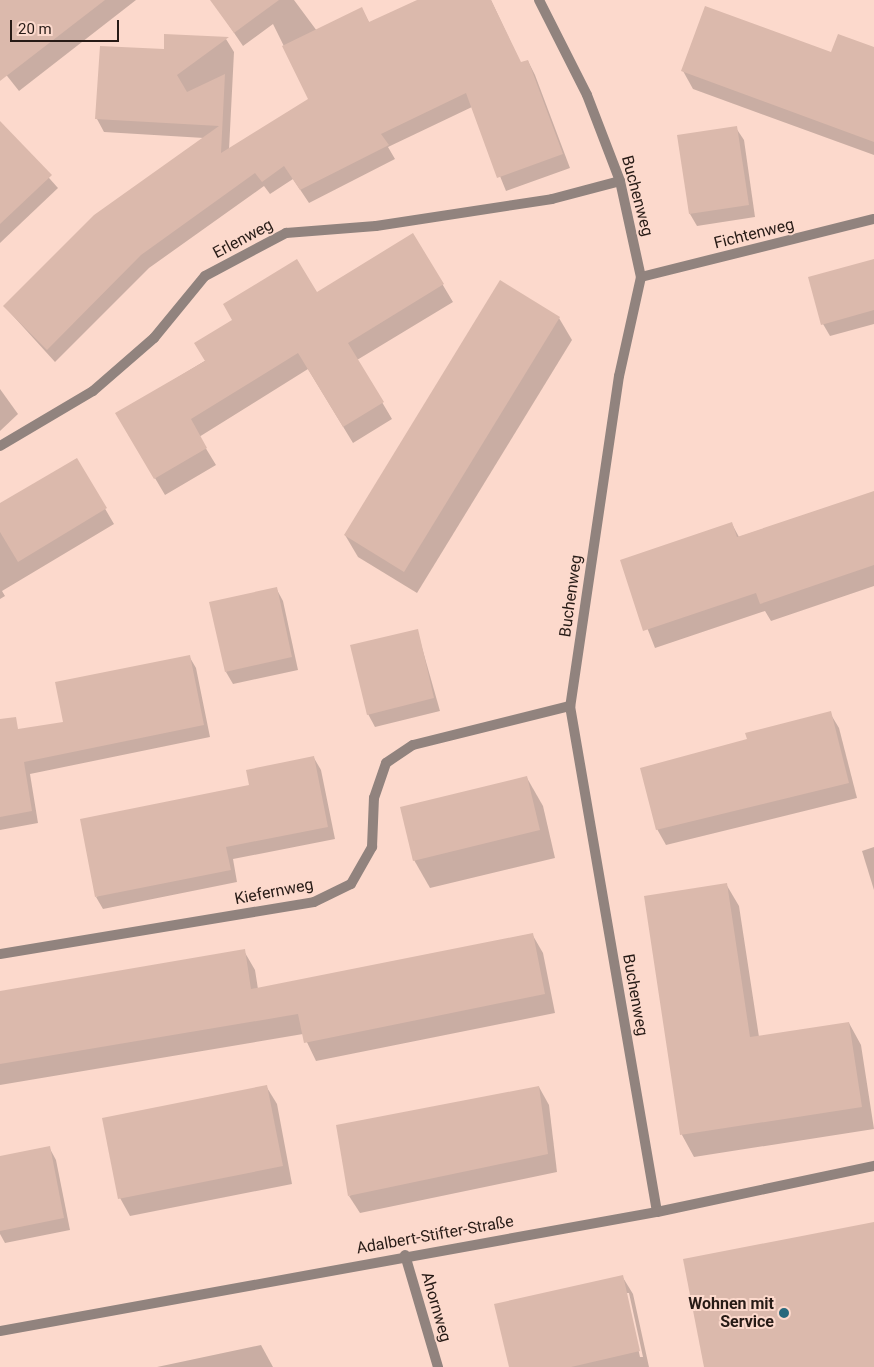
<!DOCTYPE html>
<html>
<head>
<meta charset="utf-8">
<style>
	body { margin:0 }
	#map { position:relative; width:874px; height:1367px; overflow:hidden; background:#fcd9cc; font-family:Roboto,sans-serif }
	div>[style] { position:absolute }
	.shadow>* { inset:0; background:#0003 }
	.building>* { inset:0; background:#dbb9ac }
	.minor>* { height:10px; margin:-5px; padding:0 5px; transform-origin:5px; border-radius:5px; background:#91837e }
	.tertiary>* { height:10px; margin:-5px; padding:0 5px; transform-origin:5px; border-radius:5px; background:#91837e }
	.dots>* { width:14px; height:14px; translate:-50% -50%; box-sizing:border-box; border:2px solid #fcd9cc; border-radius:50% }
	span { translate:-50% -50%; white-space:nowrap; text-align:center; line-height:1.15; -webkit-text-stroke:4px #fcd9cc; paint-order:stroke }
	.street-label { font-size:16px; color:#271b16 }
	.poi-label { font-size:16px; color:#271b16; font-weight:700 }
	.right { translate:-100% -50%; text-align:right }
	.scale { position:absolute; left:10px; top:20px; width:109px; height:22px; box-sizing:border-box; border:2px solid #271b16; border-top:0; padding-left:6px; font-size:15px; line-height:18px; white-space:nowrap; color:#271b16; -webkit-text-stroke:4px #fcd9cc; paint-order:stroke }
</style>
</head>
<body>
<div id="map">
	<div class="shadow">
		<i style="clip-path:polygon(0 0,136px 0,19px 91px,0 67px)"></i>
		<i style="clip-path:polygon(222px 0,294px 0,317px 31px,362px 9px,370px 24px,419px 0,491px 0,521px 64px,528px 61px,535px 75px,570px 168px,506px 191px,472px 107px,388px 147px,395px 159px,309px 203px,293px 179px,270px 194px,264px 186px,149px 268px,55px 362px,5px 307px,204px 138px,104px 132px,97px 119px,165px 50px,226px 39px,234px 52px,229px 150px,310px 99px,273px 24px,243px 46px,215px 5px)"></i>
		<i style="clip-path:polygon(874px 49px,874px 155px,693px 89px,683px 71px)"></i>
		<i style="clip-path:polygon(0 123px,58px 188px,0 243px)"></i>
		<i style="clip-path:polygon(736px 128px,744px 140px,755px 217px,697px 226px,690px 214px)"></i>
		<i style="clip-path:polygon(413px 235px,453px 302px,357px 360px,392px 419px,353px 443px,308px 369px,199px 437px,216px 465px,165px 495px,117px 414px)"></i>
		<i style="clip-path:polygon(874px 260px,874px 324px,830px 336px,823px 324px)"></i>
		<i style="clip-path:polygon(559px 318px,572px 340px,417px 593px,358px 557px,345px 535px)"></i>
		<i style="clip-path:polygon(0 389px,18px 414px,0 431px)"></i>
		<i style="clip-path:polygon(76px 459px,114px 524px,2px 591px,5px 596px,0 599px,0 507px)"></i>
		<i style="clip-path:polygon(874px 492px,874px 586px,771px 621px,765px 611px,655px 648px,621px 561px,732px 524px,739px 537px)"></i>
		<i style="clip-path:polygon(276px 588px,283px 601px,298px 670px,233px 684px,226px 672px)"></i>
		<i style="clip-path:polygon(417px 630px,440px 711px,375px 727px,368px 714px)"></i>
		<i style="clip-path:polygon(189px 656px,196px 668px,210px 737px,30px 774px,38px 823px,0 830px,0 733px,64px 723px)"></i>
		<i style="clip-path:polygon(830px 713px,839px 728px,857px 798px,666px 845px,657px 829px,748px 740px)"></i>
		<i style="clip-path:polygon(314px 758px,321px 770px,335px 839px,233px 859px,237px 882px,103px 909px,96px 897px,251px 786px)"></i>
		<i style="clip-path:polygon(527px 778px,543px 806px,555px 858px,430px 888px,414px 860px)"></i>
		<i style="clip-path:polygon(874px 847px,874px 890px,862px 851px)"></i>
		<i style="clip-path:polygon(726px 884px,739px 906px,759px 1037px,849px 1023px,861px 1045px,874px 1129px,694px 1157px,682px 1135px,646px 897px)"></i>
		<i style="clip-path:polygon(532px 934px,543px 953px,555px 1013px,316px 1061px,303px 1034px,0 1085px,0 992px,244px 951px,255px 970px,258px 989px)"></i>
		<i style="clip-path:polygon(266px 1086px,277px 1104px,292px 1184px,130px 1216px,120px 1198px)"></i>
		<i style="clip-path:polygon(539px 1087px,549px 1105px,557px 1172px,360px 1213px,349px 1196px)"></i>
		<i style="clip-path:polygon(49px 1147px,56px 1160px,70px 1230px,5px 1243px,0 1234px,0 1157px)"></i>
		<i style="clip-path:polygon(evenodd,622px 1276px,633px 1294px,649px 1367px,510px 1367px,622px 1276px,626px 1293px,629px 1293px,643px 1357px,640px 1357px,626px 1293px)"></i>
		<i style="clip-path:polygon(261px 1345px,273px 1367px,157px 1367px)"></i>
	</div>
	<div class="building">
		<i style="clip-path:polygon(0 0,105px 0,0 81px)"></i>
		<i style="clip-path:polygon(210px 0,279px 0,234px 33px)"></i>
		<i style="clip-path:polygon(417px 0,491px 0,521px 62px,528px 60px,563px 154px,497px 178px,466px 93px,381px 134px,389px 145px,300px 190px,284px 166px,262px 182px,255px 173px,141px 255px,47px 350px,3px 306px,94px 215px,219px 126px,95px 119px,100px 46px,164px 49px,164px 34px,229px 37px,177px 75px,187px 92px,225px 74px,221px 153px,308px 99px,282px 46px,362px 7px,369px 22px)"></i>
		<i style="clip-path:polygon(705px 6px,831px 52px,838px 34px,874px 47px,874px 142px,681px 71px)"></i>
		<i style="clip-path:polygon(0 121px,52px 175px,0 224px)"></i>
		<i style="clip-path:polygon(737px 126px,749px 205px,689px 214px,677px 135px)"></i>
		<i style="clip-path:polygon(413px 233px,444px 284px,348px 343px,384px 402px,343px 427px,298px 353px,191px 419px,207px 448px,154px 479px,115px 413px,205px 361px,194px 343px,232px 320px,223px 304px,297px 259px,317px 292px)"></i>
		<i style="clip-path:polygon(874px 259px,874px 310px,821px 325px,808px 277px)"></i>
		<i style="clip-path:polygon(500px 280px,560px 317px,404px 572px,344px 535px)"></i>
		<i style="clip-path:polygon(77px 458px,107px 508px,18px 562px,0 532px,0 503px)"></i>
		<i style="clip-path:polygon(874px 491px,874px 565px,760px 604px,756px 593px,643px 631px,620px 560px,732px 522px,737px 537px)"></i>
		<i style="clip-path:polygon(277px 587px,292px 657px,225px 672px,209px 602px)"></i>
		<i style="clip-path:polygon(418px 629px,434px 698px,367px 715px,350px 645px)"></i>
		<i style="clip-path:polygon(190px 655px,204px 725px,24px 762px,32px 811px,0 817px,0 719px,16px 717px,18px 729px,63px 722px,55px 682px)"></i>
		<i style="clip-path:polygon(831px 711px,849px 783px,656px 830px,640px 768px,747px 739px,745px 733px)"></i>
		<i style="clip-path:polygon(314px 756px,328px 827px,226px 847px,231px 870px,95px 897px,80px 819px,249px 785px,246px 770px)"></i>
		<i style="clip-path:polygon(527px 776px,540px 830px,413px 861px,400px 807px)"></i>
		<i style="clip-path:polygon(727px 883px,750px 1037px,849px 1022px,862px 1107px,680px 1135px,644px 896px)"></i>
		<i style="clip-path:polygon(533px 933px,545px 994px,304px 1043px,298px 1014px,0 1064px,0 991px,245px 949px,251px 989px)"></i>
		<i style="clip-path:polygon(267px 1085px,283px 1166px,118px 1199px,102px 1118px)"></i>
		<i style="clip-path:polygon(539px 1086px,548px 1154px,348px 1196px,336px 1125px)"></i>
		<i style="clip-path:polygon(50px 1146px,64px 1218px,0 1231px,0 1156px)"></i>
		<i style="clip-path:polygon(874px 1222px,874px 1367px,704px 1367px,683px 1259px)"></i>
		<i style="clip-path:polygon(623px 1275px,640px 1351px,571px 1367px,509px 1367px,494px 1304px)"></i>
	</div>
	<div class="minor">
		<i style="left:539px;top:0;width:106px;rotate:63.2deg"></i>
		<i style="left:587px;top:95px;width:92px;rotate:69deg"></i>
		<i style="left:620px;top:181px;width:98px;rotate:77.7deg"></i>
		<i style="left:641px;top:277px;width:101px;rotate:102.5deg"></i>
		<i style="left:619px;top:376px;width:334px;rotate:98.4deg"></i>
		<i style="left:570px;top:706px;width:513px;rotate:80.24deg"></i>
		<i style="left:641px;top:277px;width:240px;rotate:-14deg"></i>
		<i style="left:0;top:446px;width:108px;rotate:-30.6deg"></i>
		<i style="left:93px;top:391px;width:81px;rotate:-41deg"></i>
		<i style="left:154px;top:338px;width:80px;rotate:-50.6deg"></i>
		<i style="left:205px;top:276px;width:92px;rotate:-28deg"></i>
		<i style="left:286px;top:233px;width:90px;rotate:-4.4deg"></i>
		<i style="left:376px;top:226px;width:178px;rotate:-8.7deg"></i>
		<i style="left:552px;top:199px;width:70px;rotate:-14.8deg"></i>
		<i style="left:0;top:954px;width:318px;rotate:-9.4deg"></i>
		<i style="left:314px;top:902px;width:41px;rotate:-25.9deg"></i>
		<i style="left:351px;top:884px;width:43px;rotate:-60.4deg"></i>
		<i style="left:372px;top:847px;width:49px;rotate:-87.7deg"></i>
		<i style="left:374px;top:798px;width:37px;rotate:-71deg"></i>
		<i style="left:386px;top:763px;width:32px;rotate:-34deg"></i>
		<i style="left:413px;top:745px;width:162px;rotate:-14deg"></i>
		<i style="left:405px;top:1255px;width:117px;rotate:73.6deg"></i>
	</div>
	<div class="tertiary">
		<i style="left:0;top:1331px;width:668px;rotate:-10.27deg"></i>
		<i style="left:657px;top:1212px;width:222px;rotate:-12deg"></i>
	</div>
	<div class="dots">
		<i style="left:784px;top:1313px;background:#28697d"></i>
	</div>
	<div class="street-label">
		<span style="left:637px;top:196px;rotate:75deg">Buchenweg</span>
		<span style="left:754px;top:234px;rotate:-14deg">Fichtenweg</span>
		<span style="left:243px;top:239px;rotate:-28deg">Erlenweg</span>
		<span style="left:571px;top:596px;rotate:-82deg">Buchenweg</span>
		<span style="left:274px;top:892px;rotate:-11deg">Kiefernweg</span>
		<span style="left:635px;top:995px;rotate:80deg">Buchenweg</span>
		<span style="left:435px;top:1235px;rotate:-10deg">Adalbert-Stifter-Straße</span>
		<span style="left:436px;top:1307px;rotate:74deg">Ahornweg</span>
	</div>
	<div class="poi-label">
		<span class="right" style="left:774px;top:1313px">Wohnen mit<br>Service</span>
	</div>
	<div class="scale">20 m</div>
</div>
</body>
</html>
